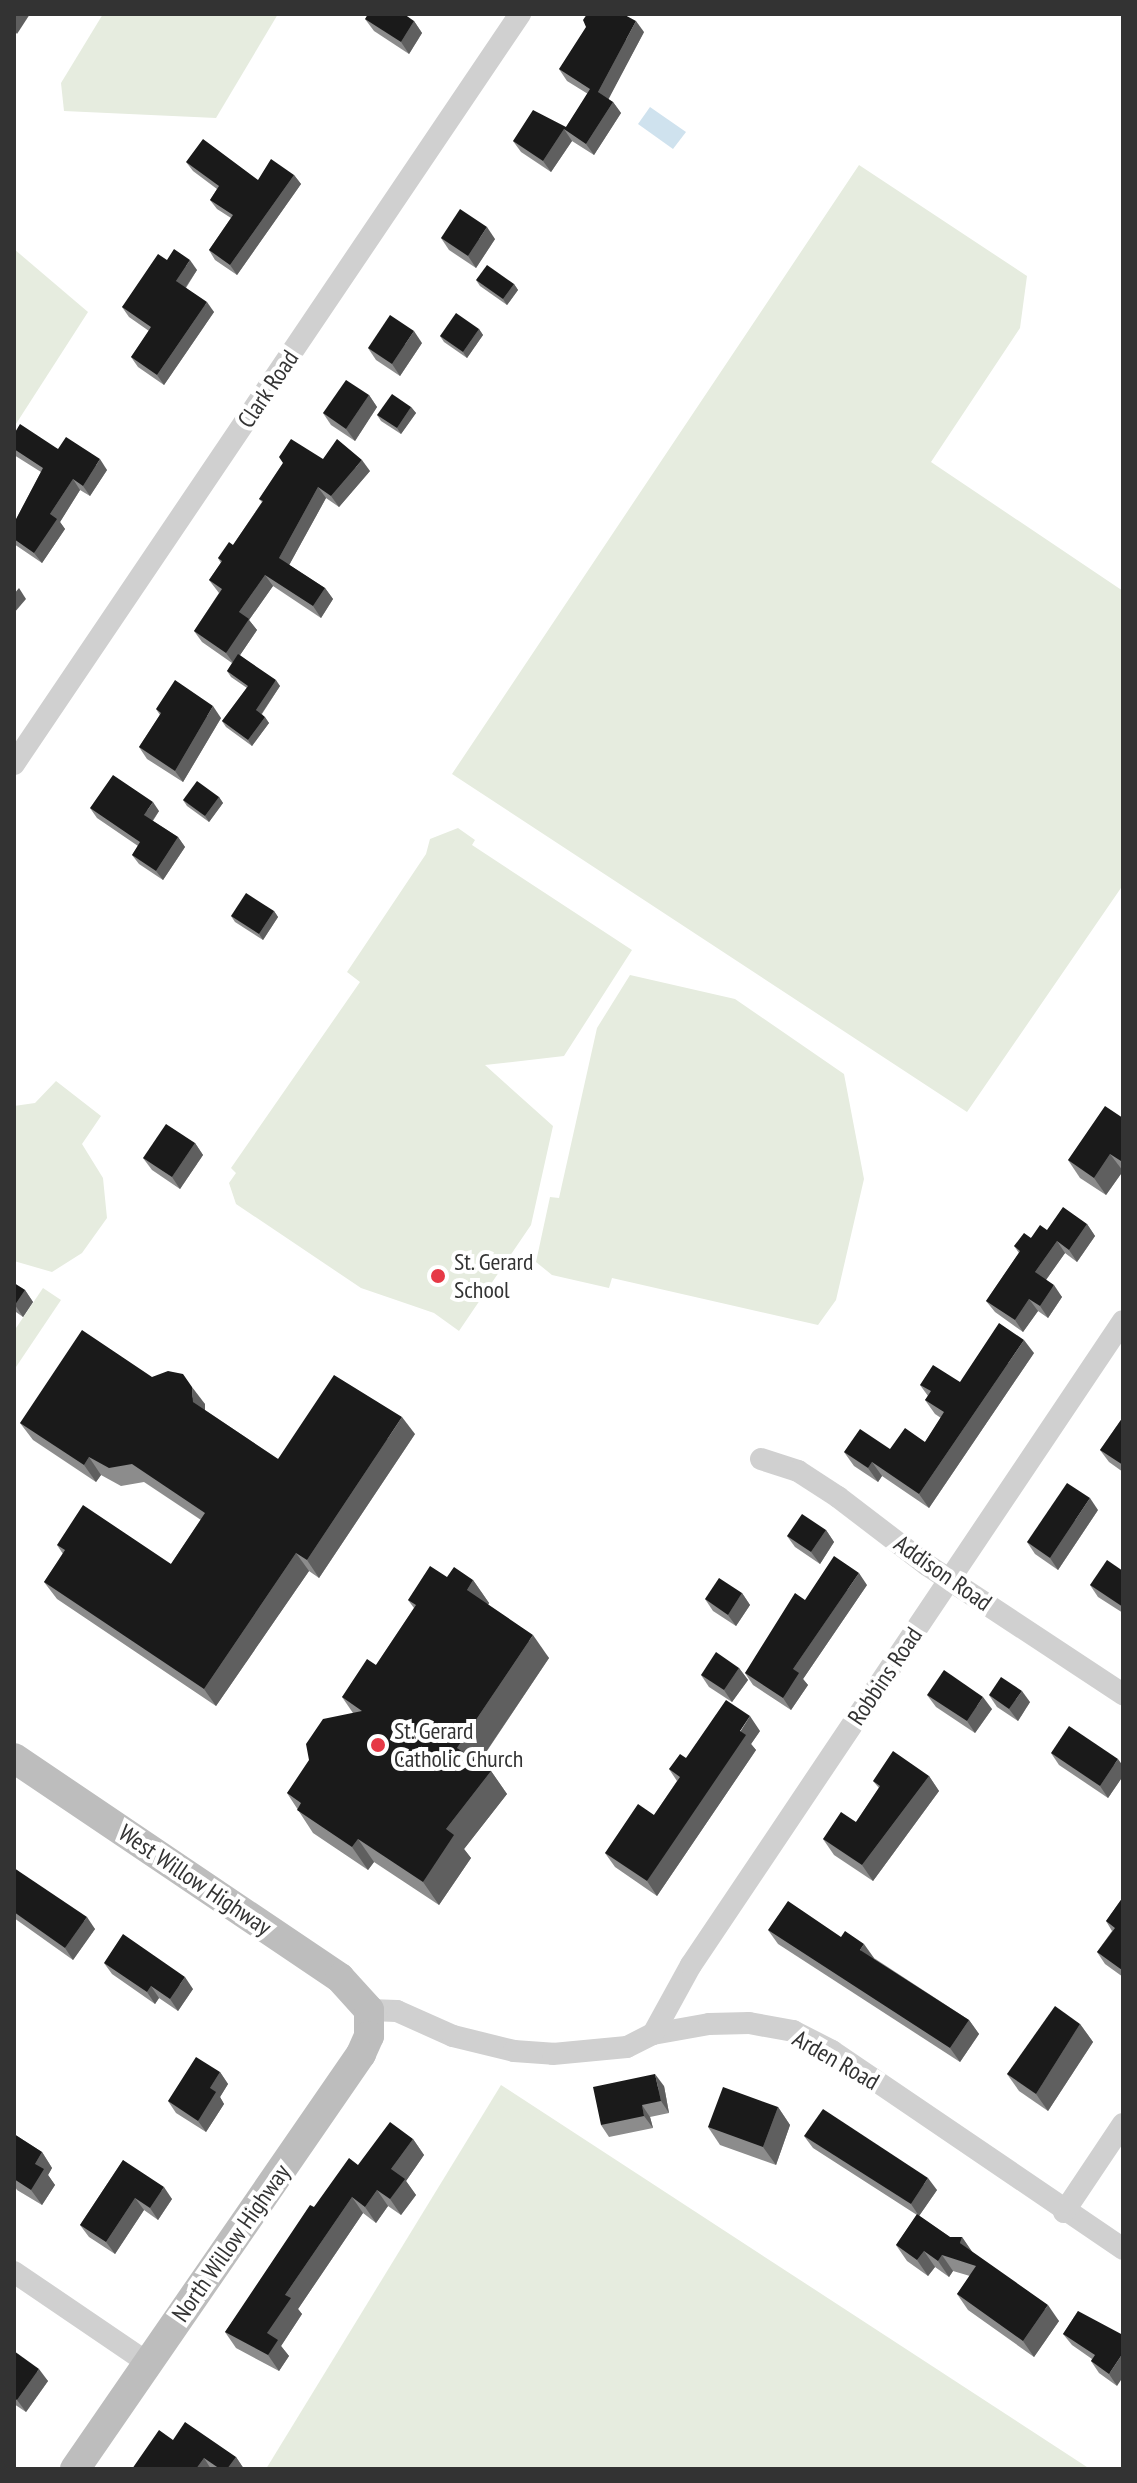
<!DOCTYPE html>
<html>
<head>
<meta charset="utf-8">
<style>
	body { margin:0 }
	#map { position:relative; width:1137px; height:2483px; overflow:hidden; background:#fff; font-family:"PT Sans Narrow",sans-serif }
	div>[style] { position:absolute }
	.green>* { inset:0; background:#e6ecdf }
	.water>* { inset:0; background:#cfe2ee }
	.street>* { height:22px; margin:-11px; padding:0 11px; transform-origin:11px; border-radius:11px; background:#d0d0d0 }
	.secondary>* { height:30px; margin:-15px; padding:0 15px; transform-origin:15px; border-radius:15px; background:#bdbdbd }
	.wall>* { inset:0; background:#8c8c8c }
	.shaded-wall>* { inset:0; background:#5f5f5f }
	.building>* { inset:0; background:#1a1a1a }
	.dots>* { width:22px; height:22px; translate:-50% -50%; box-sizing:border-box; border:4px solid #fff; border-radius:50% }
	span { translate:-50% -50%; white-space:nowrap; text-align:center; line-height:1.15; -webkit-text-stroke:8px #fff; paint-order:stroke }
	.street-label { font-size:24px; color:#333 }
	.poi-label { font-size:24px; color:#333 }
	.left { translate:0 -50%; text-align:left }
	.frame { position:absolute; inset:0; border:16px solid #333; pointer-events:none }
</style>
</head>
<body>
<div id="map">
	<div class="green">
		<i style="clip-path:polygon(103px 14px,278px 14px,216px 118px,64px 111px,61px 83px)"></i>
		<i style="clip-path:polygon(859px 165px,1027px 276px,1020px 328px,931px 462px,1123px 591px,1123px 885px,967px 1112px,452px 774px)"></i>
		<i style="clip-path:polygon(14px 249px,88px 312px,14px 427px)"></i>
		<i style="clip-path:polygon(458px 828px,475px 840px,472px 845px,632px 950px,564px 1056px,485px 1065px,553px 1126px,531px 1225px,459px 1331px,434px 1313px,361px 1288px,236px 1204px,229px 1183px,236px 1173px,231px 1168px,360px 982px,347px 972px,426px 854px,430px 839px)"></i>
		<i style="clip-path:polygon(630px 975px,735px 999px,844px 1074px,864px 1179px,836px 1300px,818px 1325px,612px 1278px,609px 1288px,552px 1275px,536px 1262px,550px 1197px,559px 1198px,597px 1028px)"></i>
		<i style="clip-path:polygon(56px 1081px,101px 1116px,82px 1144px,103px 1178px,107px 1218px,82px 1253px,52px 1272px,14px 1261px,14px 1106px,35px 1103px)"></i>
		<i style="clip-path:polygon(43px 1288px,61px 1300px,16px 1367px,14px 1331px)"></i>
		<i style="clip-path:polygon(501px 2085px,1090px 2469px,266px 2469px)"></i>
	</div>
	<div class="water">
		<i style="clip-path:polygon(650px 107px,686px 132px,673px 149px,638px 124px)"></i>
	</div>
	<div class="street">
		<i style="left:14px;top:764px;width:905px;rotate:-55.99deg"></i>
		<i style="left:761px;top:1459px;width:39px;rotate:18deg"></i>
		<i style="left:798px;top:1471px;width:48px;rotate:33deg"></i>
		<i style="left:838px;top:1497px;width:112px;rotate:37.4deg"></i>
		<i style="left:927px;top:1565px;width:235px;rotate:33.4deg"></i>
		<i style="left:369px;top:2010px;width:28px;rotate:2deg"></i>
		<i style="left:397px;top:2011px;width:61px;rotate:24.1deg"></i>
		<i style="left:453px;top:2036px;width:63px;rotate:13.8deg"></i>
		<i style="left:514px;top:2051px;width:39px;rotate:4deg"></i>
		<i style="left:553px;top:2054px;width:74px;rotate:-5.4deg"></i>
		<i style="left:627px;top:2047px;width:29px;rotate:-27deg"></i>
		<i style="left:653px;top:2034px;width:57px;rotate:-10.1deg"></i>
		<i style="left:709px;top:2024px;width:40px;rotate:-1.4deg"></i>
		<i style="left:749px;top:2023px;width:45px;rotate:10.3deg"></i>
		<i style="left:793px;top:2031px;width:44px;rotate:27.1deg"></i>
		<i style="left:832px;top:2051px;width:352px;rotate:34.2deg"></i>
		<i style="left:653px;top:2034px;width:79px;rotate:-61.2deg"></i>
		<i style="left:691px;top:1965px;width:775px;rotate:-56.15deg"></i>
		<i style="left:1064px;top:2212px;width:106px;rotate:-56.2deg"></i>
		<i style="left:14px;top:2272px;width:162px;rotate:34.2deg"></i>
	</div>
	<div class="secondary">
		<i style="left:14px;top:1758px;width:393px;rotate:34deg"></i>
		<i style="left:340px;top:1978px;width:43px;rotate:47.8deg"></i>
		<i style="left:369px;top:2010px;width:26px;rotate:90deg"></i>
		<i style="left:369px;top:2036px;width:20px;rotate:114deg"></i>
		<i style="left:361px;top:2054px;width:504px;rotate:124.57deg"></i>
	</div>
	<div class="wall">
		<i style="clip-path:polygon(365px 19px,414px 21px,422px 33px,409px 54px,374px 31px)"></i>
		<i style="clip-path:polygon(644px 32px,608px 99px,613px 102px,621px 113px,594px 155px,572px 141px,551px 172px,521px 152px,513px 141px,566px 127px,588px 94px,567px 81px,559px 69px)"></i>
		<i style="clip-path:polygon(186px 162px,258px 180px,294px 175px,301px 184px,237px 275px,215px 260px,209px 250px,231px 218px,217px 209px,210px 200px,217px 189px,193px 171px)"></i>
		<i style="clip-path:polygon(441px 238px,495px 239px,476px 268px,449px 250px)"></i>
		<i style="clip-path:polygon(167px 260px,197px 270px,186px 288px,214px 312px,164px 385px,138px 367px,131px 357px,149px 331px,129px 317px,122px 307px)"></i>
		<i style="clip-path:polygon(476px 280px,514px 284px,518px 290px,507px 305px,480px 286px)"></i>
		<i style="clip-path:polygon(479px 329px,483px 335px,467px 358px,444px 342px,440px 336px)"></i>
		<i style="clip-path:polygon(422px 343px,400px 376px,376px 360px,368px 348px)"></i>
		<i style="clip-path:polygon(369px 395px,377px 407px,355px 441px,331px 425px,323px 413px)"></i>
		<i style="clip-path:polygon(411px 407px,416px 413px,401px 434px,381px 421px,377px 415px)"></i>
		<i style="clip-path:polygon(14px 434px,58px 449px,107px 470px,90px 496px,80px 490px,60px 522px,65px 529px,42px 563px,14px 544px,14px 523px,41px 472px,14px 455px)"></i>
		<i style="clip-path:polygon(323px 459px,370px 471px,339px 507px,326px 498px,289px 565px,325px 588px,333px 599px,321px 618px,273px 586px,249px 620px,257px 630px,240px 655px,280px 686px,262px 714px,269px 723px,252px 746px,226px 727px,222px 721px,247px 688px,231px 677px,227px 671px,232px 663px,202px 642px,194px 631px,219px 593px,209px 580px,221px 563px,218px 558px,233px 545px,262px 502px,259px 499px,283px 463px)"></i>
		<i style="clip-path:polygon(156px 709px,221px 718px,183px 782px,147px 759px,139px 747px,160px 715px)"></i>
		<i style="clip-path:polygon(219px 797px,223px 803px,209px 822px,187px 806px,183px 800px)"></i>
		<i style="clip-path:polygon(90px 808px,159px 811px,153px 821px,178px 837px,185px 847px,163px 880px,139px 864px,132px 855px,138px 846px,97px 818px)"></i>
		<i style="clip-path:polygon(274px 911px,278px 917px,263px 940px,235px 922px,231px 916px)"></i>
		<i style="clip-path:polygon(1123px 1118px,1123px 1171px,1106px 1195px,1080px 1178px,1068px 1160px)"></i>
		<i style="clip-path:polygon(195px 1143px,203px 1155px,180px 1189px,152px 1170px,143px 1158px)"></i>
		<i style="clip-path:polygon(1087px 1224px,1095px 1236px,1077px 1262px,1065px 1253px,1046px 1280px,1062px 1297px,1048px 1318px,1038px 1311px,1023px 1332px,995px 1312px,986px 1301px,1019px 1253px,1014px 1246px,1047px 1230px)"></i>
		<i style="clip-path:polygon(14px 1283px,25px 1290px,33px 1302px,23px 1317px,16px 1312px,14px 1315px)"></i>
		<i style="clip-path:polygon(1034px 1353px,929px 1508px,882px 1476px,878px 1482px,854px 1466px,844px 1452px,890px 1449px,925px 1442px,941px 1418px,935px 1414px,925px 1400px,928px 1396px,920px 1385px,960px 1382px)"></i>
		<i style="clip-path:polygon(152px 1377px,205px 1404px,205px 1410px,278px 1459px,415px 1434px,319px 1578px,309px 1571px,216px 1706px,57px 1599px,44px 1582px,63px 1554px,57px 1545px,171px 1564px,201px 1520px,144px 1482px,121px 1486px,101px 1475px,96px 1482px,33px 1440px,20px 1423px)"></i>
		<i style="clip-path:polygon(1123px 1417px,1123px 1472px,1109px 1462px,1100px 1450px)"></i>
		<i style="clip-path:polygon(1098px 1510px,1058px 1570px,1035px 1554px,1027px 1542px)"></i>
		<i style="clip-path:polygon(826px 1530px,834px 1542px,820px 1564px,795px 1547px,787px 1536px)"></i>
		<i style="clip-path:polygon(1123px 1571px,1123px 1613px,1098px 1597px,1090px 1585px)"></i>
		<i style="clip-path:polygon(447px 1577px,473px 1580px,489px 1603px,488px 1605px,549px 1658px,479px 1763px,491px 1771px,507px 1794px,464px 1849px,471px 1858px,439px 1905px,374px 1862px,368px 1870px,313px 1833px,287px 1793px,353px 1713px,342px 1697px,376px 1665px,414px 1608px,408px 1600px)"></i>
		<i style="clip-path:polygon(867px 1585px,803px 1679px,808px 1685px,791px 1710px,753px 1685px,745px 1673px,805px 1600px)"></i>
		<i style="clip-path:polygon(742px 1593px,750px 1605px,736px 1626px,713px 1611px,705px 1599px)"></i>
		<i style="clip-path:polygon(739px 1668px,748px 1680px,732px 1702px,709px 1687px,701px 1675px)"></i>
		<i style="clip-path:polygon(927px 1695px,992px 1709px,975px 1733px,936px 1707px)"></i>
		<i style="clip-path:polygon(989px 1695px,1030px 1702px,1018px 1721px,997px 1707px)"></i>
		<i style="clip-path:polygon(760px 1731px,751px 1744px,756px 1750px,657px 1896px,615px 1867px,605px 1853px,654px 1815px,677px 1781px,669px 1769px,686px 1758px)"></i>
		<i style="clip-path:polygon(1051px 1753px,1123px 1766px,1123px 1776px,1108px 1798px,1059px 1765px)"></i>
		<i style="clip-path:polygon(929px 1776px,939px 1791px,873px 1881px,834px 1855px,823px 1839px,856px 1822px,879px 1788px,873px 1781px)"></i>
		<i style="clip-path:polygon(14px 1868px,95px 1929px,73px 1960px,14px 1918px)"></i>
		<i style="clip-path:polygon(1123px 1897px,1123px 1977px,1105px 1964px,1097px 1952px,1112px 1931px,1106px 1921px)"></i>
		<i style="clip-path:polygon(768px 1930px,874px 1958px,969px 2020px,979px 2034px,960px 2062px,778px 1944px)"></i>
		<i style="clip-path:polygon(104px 1963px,193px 1989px,178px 2011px,159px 1998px,155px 2004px,112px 1974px)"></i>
		<i style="clip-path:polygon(1080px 2024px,1093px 2042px,1048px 2111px,1019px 2091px,1007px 2074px)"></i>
		<i style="clip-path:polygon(220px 2072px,228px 2084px,220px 2097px,224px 2104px,206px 2132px,176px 2113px,168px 2101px)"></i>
		<i style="clip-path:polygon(664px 2086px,669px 2113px,650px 2117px,653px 2128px,609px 2137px,601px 2125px)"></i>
		<i style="clip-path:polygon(778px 2107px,790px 2125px,776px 2165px,720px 2145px,708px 2127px)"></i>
		<i style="clip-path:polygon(14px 2134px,42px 2152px,52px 2168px,48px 2175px,55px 2185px,42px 2205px,17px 2190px,14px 2185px)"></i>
		<i style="clip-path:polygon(804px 2136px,937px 2190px,919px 2216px,950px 2237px,962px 2237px,972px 2252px,1059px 2321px,1034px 2357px,968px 2310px,957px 2294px,970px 2276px,953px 2271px,949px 2277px,935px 2267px,928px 2276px,907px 2261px,896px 2245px,917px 2215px,813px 2148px)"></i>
		<i style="clip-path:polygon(413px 2139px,424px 2155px,406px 2181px,416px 2195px,401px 2215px,388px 2206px,376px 2223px,363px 2213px,298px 2309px,302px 2314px,281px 2346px,289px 2356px,279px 2371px,236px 2348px,225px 2332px,314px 2207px,358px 2165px)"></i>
		<i style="clip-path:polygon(123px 2160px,172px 2199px,158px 2220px,144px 2210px,115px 2254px,89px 2237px,80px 2225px)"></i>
		<i style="clip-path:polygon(1078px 2311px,1117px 2386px,1099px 2373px,1091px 2361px,1092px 2359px,1072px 2345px,1063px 2334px)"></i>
		<i style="clip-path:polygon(14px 2351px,48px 2381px,26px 2412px,14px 2404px)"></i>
		<i style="clip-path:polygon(173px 2440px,236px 2457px,244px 2469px,132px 2469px)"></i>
	</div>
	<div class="shaded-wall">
		<i style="clip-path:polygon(14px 14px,30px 14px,17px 34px,14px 30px)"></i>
		<i style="clip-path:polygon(414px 21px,422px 33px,409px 54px,401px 42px)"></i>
		<i style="clip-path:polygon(636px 21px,644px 32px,606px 104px,598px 92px)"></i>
		<i style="clip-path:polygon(613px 102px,621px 113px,594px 155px,586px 144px)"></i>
		<i style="clip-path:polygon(564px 129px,572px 141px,551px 172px,543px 161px)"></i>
		<i style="clip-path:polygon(294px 175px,301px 184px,237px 275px,230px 265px)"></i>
		<i style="clip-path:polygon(487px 227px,495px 239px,476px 268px,468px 256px)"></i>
		<i style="clip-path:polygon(190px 260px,197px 270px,183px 291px,176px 281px)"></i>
		<i style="clip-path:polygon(514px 284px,518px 290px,507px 305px,503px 299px)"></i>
		<i style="clip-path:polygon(207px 302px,214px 312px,164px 385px,157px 375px)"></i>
		<i style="clip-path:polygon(479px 329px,483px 335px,467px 358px,463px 352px)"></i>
		<i style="clip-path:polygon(414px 331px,422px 343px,400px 376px,392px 364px)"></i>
		<i style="clip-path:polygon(369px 395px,377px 407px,355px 441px,346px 429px)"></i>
		<i style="clip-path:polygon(411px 407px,416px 413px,401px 434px,397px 428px)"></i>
		<i style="clip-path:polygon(100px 459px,107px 470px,90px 496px,83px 486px)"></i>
		<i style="clip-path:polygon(362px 460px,370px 471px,339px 507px,331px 496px)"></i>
		<i style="clip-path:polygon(73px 479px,80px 490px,60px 522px,65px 529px,42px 563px,34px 553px,50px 514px)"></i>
		<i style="clip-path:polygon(318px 487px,326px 498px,287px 569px,279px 558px)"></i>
		<i style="clip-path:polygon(265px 575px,273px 586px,249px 620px,257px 630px,234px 664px,226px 653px,239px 612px)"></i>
		<i style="clip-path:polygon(19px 588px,26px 599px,14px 613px,14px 594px)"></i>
		<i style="clip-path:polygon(325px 588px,333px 599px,321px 618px,313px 606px)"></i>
		<i style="clip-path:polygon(276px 680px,280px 686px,260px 716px,256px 710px)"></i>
		<i style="clip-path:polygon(213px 706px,221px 718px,183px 782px,175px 771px)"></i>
		<i style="clip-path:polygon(265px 717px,269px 723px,252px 746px,248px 740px)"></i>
		<i style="clip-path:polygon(219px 797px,223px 803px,209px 822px,205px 816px)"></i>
		<i style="clip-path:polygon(153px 802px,159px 811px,150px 824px,144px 815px)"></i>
		<i style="clip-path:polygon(178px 837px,185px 847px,163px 880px,156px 871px)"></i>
		<i style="clip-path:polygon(274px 911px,278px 917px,263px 940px,259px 934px)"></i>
		<i style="clip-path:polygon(195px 1143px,203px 1155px,180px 1189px,172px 1177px)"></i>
		<i style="clip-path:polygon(1110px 1154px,1123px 1171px,1106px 1195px,1094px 1178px)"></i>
		<i style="clip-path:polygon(1087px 1224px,1095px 1236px,1077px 1262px,1069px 1250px)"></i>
		<i style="clip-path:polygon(1057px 1241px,1065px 1253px,1043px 1284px,1035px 1272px)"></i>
		<i style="clip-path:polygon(1054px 1285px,1062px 1297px,1048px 1318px,1040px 1306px)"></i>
		<i style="clip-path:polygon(25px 1290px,33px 1302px,23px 1317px,15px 1305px)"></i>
		<i style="clip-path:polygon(1029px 1299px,1038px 1311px,1023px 1332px,1015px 1320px)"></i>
		<i style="clip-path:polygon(1024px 1340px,1034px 1353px,929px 1508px,919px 1494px)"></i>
		<i style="clip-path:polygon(192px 1387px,205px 1404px,205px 1420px,193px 1402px)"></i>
		<i style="clip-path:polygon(402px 1417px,415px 1434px,319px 1578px,307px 1560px)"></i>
		<i style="clip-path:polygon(89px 1457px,101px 1475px,96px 1482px,84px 1465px)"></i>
		<i style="clip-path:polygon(872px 1462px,882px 1476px,878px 1482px,868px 1468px)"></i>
		<i style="clip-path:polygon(1090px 1498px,1098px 1510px,1058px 1570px,1050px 1558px)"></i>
		<i style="clip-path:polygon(826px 1530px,834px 1542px,820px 1564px,811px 1552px)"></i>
		<i style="clip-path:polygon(296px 1553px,309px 1571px,216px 1706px,204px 1689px)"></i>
		<i style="clip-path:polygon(859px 1573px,867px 1585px,803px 1679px,808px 1685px,791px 1710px,783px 1698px,793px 1669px)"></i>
		<i style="clip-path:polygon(473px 1580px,489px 1603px,483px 1613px,467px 1590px)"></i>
		<i style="clip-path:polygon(742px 1593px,750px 1605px,736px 1626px,728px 1615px)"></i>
		<i style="clip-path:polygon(533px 1635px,549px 1658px,473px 1771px,457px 1748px)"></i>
		<i style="clip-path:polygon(739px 1668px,748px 1680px,732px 1702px,724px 1690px)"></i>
		<i style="clip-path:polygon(1022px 1691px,1030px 1702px,1018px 1721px,1009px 1709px)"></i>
		<i style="clip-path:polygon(983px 1697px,992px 1709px,975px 1733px,967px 1721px)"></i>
		<i style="clip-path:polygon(750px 1716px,760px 1731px,751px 1744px,756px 1750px,657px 1896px,647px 1881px)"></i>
		<i style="clip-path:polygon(1118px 1759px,1123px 1766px,1123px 1776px,1108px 1798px,1100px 1786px)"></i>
		<i style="clip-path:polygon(491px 1771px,507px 1794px,464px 1849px,471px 1858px,439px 1905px,423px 1882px,446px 1829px)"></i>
		<i style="clip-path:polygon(929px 1776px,939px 1791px,873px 1881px,862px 1865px)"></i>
		<i style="clip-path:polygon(358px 1839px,374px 1862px,368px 1870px,352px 1847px)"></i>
		<i style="clip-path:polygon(87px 1917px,95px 1929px,73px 1960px,65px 1948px)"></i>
		<i style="clip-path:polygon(864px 1944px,874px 1958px,870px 1964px,860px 1950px)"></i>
		<i style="clip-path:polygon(185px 1977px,193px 1989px,178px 2011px,170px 1999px)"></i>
		<i style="clip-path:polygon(151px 1986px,159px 1998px,155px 2004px,147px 1992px)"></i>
		<i style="clip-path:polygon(969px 2020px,979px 2034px,960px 2062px,950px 2048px)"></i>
		<i style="clip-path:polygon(1080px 2024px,1093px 2042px,1048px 2111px,1036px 2094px)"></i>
		<i style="clip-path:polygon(220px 2072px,228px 2084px,220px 2097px,224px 2104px,206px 2132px,198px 2121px,210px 2088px)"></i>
		<i style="clip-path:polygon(655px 2074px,664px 2086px,669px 2113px,661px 2101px)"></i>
		<i style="clip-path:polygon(642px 2105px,650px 2117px,653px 2128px,644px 2116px)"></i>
		<i style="clip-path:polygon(778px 2107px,790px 2125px,776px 2165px,763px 2147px)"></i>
		<i style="clip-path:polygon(413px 2139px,424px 2155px,406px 2181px,416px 2195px,401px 2215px,390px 2199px,391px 2169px)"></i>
		<i style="clip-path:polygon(42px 2152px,52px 2168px,48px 2175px,55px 2185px,42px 2205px,31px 2190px,35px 2164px)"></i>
		<i style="clip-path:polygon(928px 2178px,937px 2190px,919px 2216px,911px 2204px)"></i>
		<i style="clip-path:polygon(164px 2187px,172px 2199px,158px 2220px,150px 2208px)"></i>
		<i style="clip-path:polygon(377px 2190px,388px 2206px,376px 2223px,365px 2207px)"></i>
		<i style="clip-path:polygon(352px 2197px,363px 2213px,298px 2309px,302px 2314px,281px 2346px,289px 2356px,279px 2371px,268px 2355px,267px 2333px,285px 2295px)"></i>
		<i style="clip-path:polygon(135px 2198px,144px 2210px,115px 2254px,106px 2242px)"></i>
		<i style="clip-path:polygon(962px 2237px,973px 2253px,960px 2243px)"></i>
		<i style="clip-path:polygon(924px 2251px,935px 2267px,928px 2276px,917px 2260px)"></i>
		<i style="clip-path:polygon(942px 2255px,953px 2271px,949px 2277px,938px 2261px)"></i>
		<i style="clip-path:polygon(1048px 2305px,1059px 2321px,1034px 2357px,1023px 2341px)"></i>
		<i style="clip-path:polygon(1123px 2353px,1123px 2377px,1117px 2386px,1109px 2374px)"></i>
		<i style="clip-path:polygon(39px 2369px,48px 2381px,26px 2412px,17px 2400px)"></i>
		<i style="clip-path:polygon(236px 2457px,244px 2469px,227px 2469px)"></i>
		<i style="clip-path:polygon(204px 2458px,211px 2469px,196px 2469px)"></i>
	</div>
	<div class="building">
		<i style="clip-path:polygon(368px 14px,404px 14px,414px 21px,401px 42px,365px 19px)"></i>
		<i style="clip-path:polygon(587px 14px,623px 14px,636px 21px,598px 92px,613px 102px,586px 144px,564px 129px,543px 161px,513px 141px,533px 110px,566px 127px,590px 89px,559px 69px,586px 27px,583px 20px)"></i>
		<i style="clip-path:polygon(203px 139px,258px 180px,271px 159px,294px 175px,230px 265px,209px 250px,233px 215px,210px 200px,219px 186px,186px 162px)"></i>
		<i style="clip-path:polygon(460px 209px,487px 227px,468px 256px,441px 238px)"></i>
		<i style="clip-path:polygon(174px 249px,190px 260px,176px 281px,207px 302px,157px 375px,131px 357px,151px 327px,122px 307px,158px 254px,167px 260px)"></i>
		<i style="clip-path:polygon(487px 265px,514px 284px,503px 299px,476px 280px)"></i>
		<i style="clip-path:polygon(456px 313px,479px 329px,463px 352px,440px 336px)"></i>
		<i style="clip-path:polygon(390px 315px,414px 331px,392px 364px,368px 348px)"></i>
		<i style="clip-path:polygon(346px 380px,369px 395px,346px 429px,323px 413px)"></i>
		<i style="clip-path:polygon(392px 394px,411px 407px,397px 428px,377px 415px)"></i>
		<i style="clip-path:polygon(20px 424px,58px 449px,66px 437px,100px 459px,83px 486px,73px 479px,50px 514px,57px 519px,34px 553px,14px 539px,14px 523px,43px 468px,14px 449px,14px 434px)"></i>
		<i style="clip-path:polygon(291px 439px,323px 459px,337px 439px,362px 460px,331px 496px,318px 487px,279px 558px,325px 588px,313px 606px,265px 575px,239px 612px,249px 619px,226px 653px,194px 631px,222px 589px,209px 580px,222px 561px,218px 558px,229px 542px,233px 545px,263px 501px,259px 499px,283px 463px,279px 457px)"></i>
		<i style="clip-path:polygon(238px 654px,276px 680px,256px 710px,265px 717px,248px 740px,222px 721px,248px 686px,227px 671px)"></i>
		<i style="clip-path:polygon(175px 680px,213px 706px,175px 771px,139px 747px,161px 713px,156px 709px)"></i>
		<i style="clip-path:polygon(113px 775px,153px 802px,144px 815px,178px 837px,156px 871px,132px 855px,140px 842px,90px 808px)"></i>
		<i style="clip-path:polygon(197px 781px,219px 797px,205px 816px,183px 800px)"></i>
		<i style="clip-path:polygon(246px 893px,274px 911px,259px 934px,231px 916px)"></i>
		<i style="clip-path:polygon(1105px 1106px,1123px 1118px,1123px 1157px,1121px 1161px,1110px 1154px,1094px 1178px,1068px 1160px)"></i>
		<i style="clip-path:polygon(166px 1124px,195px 1143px,172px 1177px,143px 1158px)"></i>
		<i style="clip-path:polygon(1063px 1207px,1087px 1224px,1069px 1250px,1057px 1241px,1035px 1272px,1054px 1285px,1040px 1306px,1029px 1299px,1015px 1320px,986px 1301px,1020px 1251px,1014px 1246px,1024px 1233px,1031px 1238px,1040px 1225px,1047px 1230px)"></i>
		<i style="clip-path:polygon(14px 1283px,25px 1290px,15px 1305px,14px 1304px)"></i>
		<i style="clip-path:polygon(999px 1323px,1024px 1340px,919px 1494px,872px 1462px,868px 1468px,844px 1452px,860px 1429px,890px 1449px,905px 1428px,925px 1442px,944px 1412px,925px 1400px,931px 1391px,920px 1385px,933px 1365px,960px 1382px)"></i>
		<i style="clip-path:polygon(82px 1330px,152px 1377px,168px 1371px,183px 1374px,192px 1387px,193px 1402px,278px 1459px,334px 1375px,402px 1417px,307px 1560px,296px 1553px,204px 1689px,44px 1582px,65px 1550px,57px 1545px,83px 1505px,171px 1564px,205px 1513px,132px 1464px,109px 1468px,89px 1457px,84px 1465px,20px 1423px)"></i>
		<i style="clip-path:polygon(1123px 1417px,1123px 1465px,1100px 1450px)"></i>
		<i style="clip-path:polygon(1067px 1483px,1090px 1498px,1050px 1558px,1027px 1542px)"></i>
		<i style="clip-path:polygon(802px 1514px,826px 1530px,811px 1552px,787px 1536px)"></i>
		<i style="clip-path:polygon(834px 1556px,859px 1573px,793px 1669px,799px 1673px,783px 1698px,745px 1673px,795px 1593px,805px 1600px)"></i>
		<i style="clip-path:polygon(1107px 1560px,1123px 1571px,1123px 1607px,1090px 1585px)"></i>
		<i style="clip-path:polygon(430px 1566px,447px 1577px,454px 1567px,473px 1580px,467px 1590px,533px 1635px,457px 1748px,491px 1771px,446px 1829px,454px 1835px,423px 1882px,358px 1839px,352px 1847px,297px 1810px,301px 1803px,287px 1793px,309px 1760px,306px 1744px,323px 1719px,362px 1711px,342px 1697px,367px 1659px,376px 1665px,416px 1605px,408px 1600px)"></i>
		<i style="clip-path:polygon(719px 1578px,742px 1593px,728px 1615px,705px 1599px)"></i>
		<i style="clip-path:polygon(716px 1652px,739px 1668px,724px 1690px,701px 1675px)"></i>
		<i style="clip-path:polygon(944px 1670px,983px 1697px,967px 1721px,927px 1695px)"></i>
		<i style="clip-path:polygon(1001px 1677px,1022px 1691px,1009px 1709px,989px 1695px)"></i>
		<i style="clip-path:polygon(726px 1700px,750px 1716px,740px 1731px,746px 1735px,647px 1881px,605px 1853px,638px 1804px,654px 1815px,680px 1777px,669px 1769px,680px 1754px,686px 1758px)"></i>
		<i style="clip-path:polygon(1069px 1726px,1118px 1759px,1100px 1786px,1051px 1753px)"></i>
		<i style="clip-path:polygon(893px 1751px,929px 1776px,862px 1865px,823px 1839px,841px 1812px,856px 1822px,880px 1786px,873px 1781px)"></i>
		<i style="clip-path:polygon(14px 1868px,87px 1917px,65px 1948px,14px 1912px)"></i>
		<i style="clip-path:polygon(1123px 1897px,1123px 1969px,1122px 1970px,1097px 1952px,1115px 1928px,1106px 1921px)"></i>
		<i style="clip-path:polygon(788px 1901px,841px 1937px,845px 1931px,864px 1944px,860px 1950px,969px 2020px,950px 2048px,768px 1930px)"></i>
		<i style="clip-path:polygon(123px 1934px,185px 1977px,170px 1999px,151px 1986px,147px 1992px,104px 1963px)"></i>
		<i style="clip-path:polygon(1055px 2006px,1080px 2024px,1036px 2094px,1007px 2074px)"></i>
		<i style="clip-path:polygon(196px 2057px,220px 2072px,210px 2088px,216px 2092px,198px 2121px,168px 2101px)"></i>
		<i style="clip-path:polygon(655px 2074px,661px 2101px,642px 2105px,644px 2116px,601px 2125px,593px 2087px)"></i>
		<i style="clip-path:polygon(723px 2087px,778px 2107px,763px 2147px,708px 2127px)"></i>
		<i style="clip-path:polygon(823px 2109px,928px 2178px,911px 2204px,804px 2136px)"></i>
		<i style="clip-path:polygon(390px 2122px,413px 2139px,391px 2169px,405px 2179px,390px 2199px,377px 2190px,365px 2207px,352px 2197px,285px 2295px,291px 2298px,267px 2333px,278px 2340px,268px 2355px,225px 2332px,310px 2205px,314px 2207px,349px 2158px,358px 2165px)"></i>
		<i style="clip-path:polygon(14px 2134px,42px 2152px,35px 2164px,44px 2169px,31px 2190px,14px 2179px)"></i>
		<i style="clip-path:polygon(123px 2160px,164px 2187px,150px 2208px,135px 2198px,106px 2242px,80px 2225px)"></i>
		<i style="clip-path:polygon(917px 2214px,950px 2237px,962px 2237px,960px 2243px,1048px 2305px,1023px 2341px,957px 2294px,976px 2266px,942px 2255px,938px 2261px,924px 2251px,917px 2260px,896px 2245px)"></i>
		<i style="clip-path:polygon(1078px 2311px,1123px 2335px,1123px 2353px,1109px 2374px,1091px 2361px,1095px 2355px,1063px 2334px)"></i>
		<i style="clip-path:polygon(14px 2351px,39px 2369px,17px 2400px,14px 2398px)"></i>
		<i style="clip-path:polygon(185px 2422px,236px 2457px,227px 2469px,220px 2469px,204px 2458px,196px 2469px,132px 2469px,159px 2430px,173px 2440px)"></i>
	</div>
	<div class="dots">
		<i style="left:438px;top:1276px;background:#e63946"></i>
		<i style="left:378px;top:1745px;background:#e63946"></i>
	</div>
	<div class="street-label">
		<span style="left:268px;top:389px;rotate:-56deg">Clark Road</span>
		<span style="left:943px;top:1573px;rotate:35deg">Addison Road</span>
		<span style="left:885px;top:1676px;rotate:-56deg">Robbins Road</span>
		<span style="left:195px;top:1880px;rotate:34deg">West Willow Highway</span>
		<span style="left:836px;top:2060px;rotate:30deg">Arden Road</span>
		<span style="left:231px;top:2243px;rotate:-55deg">North Willow Highway</span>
	</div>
	<div class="poi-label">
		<span class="left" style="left:454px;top:1276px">St. Gerard<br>School</span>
		<span class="left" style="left:394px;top:1745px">St. Gerard<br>Catholic Church</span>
	</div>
	<div class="frame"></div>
</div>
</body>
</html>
